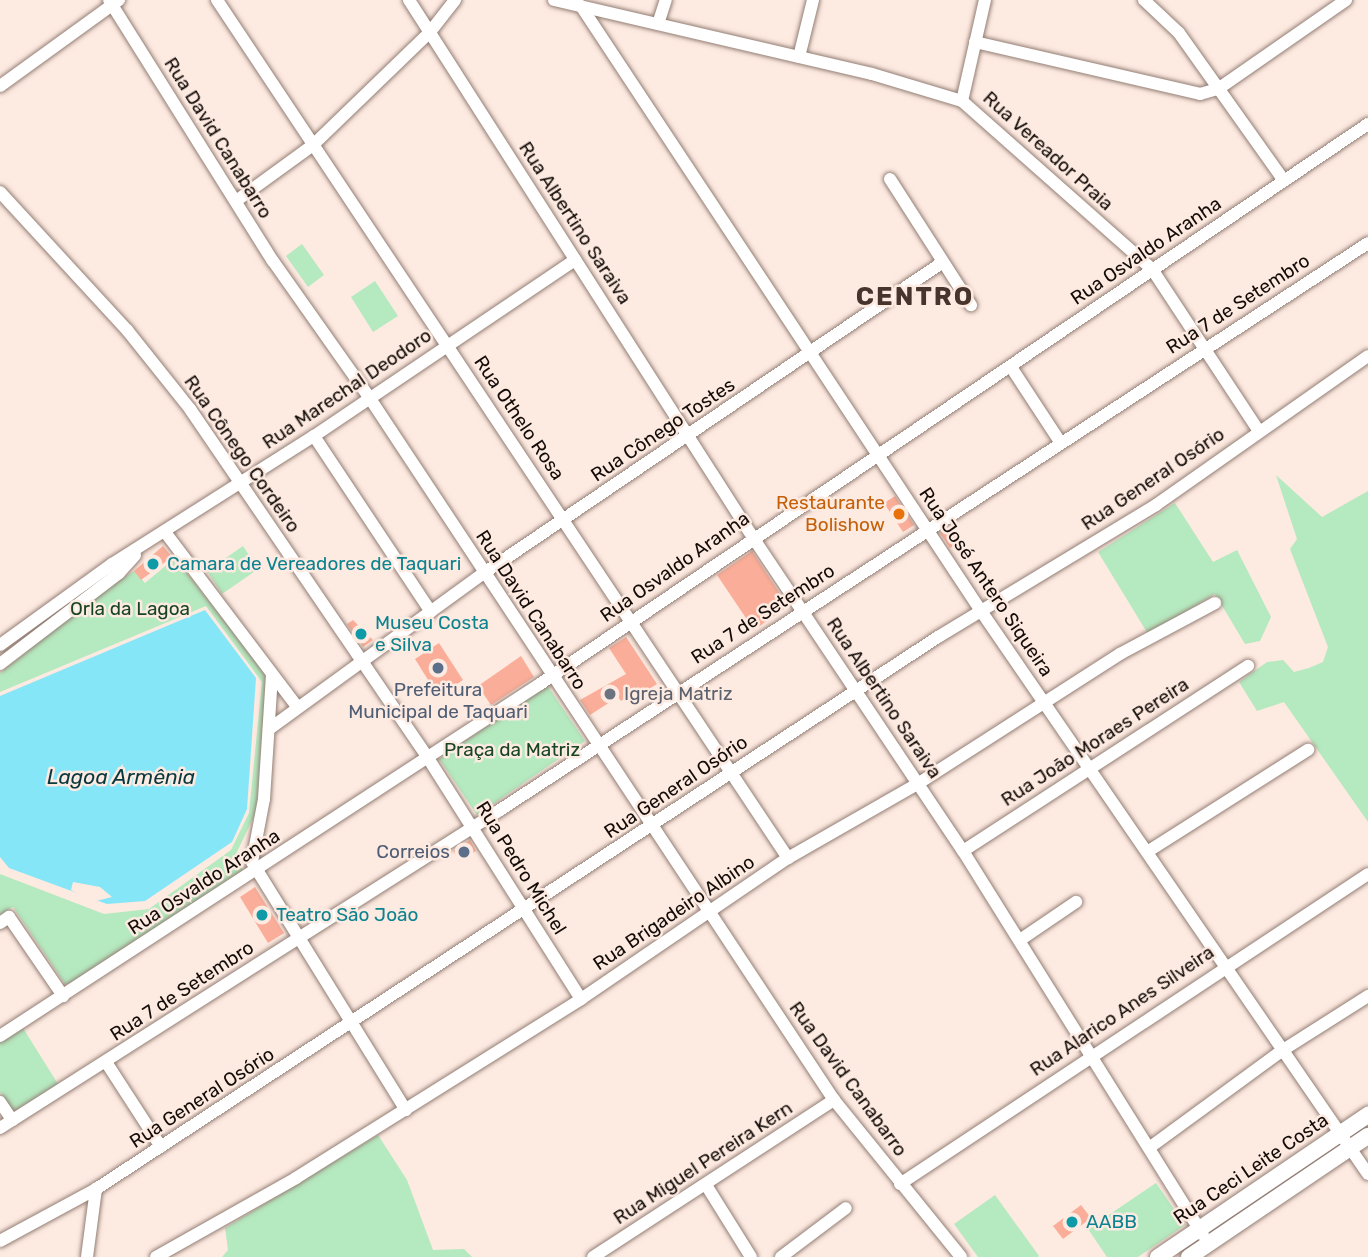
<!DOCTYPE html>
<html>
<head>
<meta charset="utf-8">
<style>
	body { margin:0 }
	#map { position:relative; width:1368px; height:1257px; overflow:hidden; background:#fdeae1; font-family:Rubik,sans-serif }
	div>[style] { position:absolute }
	.green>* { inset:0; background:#b5e9bf }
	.water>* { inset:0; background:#85e6f7 }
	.pier>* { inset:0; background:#fdeae1 }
	.building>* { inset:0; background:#faae99 }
	.roads { filter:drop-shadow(0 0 2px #937e74) drop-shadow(0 0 2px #937e74) }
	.street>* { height:12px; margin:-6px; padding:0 6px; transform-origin:6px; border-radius:6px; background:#fff }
	.secondary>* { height:16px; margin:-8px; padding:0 8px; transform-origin:8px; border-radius:8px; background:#fff }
	.dots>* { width:19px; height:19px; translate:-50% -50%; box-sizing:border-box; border:4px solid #fdeae1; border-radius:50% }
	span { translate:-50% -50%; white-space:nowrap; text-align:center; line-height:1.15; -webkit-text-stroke:5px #fdeae1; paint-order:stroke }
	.street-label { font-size:19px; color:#120b07 }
	.food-label { font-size:19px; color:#c56008 }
	.right { translate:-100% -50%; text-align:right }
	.culture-label { font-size:19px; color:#0d838f }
	.left { translate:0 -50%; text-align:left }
	.park-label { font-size:19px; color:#174524 }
	.service-label { font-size:19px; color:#4e5e75 }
	.worship-label { font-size:19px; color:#5b616d }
	.water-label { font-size:21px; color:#08383f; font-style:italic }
	.district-label { font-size:26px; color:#47352d; font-weight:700; letter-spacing:2px }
</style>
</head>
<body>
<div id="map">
	<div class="green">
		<i style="clip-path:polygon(302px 244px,324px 275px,308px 287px,286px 256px)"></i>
		<i style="clip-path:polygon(375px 281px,398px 316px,373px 332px,351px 297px)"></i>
		<i style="clip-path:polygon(1276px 475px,1322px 517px,1368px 491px,1368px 822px,1284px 702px,1257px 711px,1239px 682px,1267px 662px,1283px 660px,1294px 672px,1309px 668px,1323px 662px,1328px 647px,1290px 549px,1297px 539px)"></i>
		<i style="clip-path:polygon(1175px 503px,1213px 562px,1237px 550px,1271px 617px,1260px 641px,1245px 644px,1215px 594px,1148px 634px,1098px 552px)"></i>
		<i style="clip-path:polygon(243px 546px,258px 569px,222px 594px,207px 571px)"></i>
		<i style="clip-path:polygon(175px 558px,262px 668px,270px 689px,256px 812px,235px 856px,243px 870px,75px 984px,65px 984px,13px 907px,0 915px,0 874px,104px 914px,149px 909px,231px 850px,249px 813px,262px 682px,206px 606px,0 692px,0 673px,104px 590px,134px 571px,145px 583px)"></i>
		<i style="clip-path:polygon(547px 685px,585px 741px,477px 815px,439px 759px)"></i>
		<i style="clip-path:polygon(23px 1028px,58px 1084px,13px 1112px,0 1092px,0 1042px)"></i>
		<i style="clip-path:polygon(378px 1135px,407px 1180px,433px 1250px,464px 1249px,472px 1257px,222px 1257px,228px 1250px,225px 1228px)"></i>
		<i style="clip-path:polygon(1156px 1183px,1185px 1225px,1138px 1257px,1107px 1257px,1088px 1229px)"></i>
		<i style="clip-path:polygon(995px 1195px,1039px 1256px,1038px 1257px,978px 1257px,954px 1224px)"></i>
	</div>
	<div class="water">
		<i style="clip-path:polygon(205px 610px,256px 678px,247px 809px,232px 842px,145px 901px,107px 904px,9px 868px,0 857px,0 696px)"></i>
	</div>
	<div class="pier">
		<i style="clip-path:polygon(73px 882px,100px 887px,112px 897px,92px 902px,71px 890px)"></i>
	</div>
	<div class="building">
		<i style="clip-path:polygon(895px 496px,914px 525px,903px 532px,884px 503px)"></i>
		<i style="clip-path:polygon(952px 525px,962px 540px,950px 548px,940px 533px)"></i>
		<i style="clip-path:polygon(163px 546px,172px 557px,141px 580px,134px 571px)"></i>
		<i style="clip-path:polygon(752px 551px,788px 606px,754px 630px,717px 575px)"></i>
		<i style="clip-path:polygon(353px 620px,373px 640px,363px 647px,347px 624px)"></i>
		<i style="clip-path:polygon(626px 637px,657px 684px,640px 695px,637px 690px,621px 701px,618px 697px,590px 715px,580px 700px,626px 674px,609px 648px)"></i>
		<i style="clip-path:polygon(439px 643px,463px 680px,438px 696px,415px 659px)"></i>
		<i style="clip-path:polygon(521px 656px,534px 677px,491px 705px,478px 686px)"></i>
		<i style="clip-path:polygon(470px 840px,476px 851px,460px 861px,453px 851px)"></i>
		<i style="clip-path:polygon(255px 887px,284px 933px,268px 943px,240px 897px)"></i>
		<i style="clip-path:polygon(1081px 1205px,1091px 1218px,1063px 1239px,1053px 1226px)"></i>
	</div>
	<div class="roads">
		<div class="street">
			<i style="left:109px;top:0;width:308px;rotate:57.9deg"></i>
			<i style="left:273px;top:261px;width:166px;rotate:54.8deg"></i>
			<i style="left:369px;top:397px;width:843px;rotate:56.52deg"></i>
			<i style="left:834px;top:1100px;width:202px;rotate:51deg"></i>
			<i style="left:217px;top:0;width:1031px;rotate:56.36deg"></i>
			<i style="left:409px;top:0;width:636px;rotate:57.38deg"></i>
			<i style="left:752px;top:536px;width:379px;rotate:56.2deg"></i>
			<i style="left:963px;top:851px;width:453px;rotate:58deg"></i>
			<i style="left:554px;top:0;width:326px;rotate:13.1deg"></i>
			<i style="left:872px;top:74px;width:94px;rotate:16.7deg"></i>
			<i style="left:962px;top:101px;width:254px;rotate:41.5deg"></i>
			<i style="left:1152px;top:269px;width:194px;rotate:56.6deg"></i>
			<i style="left:1144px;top:0;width:48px;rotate:43.3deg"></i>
			<i style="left:1179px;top:33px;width:181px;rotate:54.6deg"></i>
			<i style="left:581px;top:6px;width:725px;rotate:56.53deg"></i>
			<i style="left:981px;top:611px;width:683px;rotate:55.5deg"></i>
			<i style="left:658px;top:24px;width:25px;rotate:-72deg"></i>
			<i style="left:975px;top:42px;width:231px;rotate:13deg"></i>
			<i style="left:1200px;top:94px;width:19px;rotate:-16deg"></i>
			<i style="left:1218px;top:89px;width:156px;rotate:-34.8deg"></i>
			<i style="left:799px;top:57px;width:59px;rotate:-76.2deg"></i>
			<i style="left:0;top:86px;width:147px;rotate:-35.9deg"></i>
			<i style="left:962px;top:101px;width:104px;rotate:-77.2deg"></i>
			<i style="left:890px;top:179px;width:150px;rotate:57.3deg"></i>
			<i style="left:0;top:192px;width:188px;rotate:47.4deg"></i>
			<i style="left:127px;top:330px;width:101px;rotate:51.4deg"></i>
			<i style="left:190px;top:409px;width:422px;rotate:55.7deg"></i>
			<i style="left:428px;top:758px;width:285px;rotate:57.6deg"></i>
			<i style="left:236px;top:201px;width:95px;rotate:-36deg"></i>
			<i style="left:313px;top:145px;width:163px;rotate:-44deg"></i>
			<i style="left:430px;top:32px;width:41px;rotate:-52deg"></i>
			<i style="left:1011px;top:367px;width:90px;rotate:56.8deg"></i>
			<i style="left:314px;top:436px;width:211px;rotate:56.4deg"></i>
			<i style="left:165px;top:532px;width:217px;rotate:52.9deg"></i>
			<i style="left:0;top:645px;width:138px;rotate:-35.9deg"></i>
			<i style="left:112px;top:564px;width:239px;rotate:-32.4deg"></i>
			<i style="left:314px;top:436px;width:315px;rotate:-34deg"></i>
			<i style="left:0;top:664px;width:150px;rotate:-37.4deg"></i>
			<i style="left:119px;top:573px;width:24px;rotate:-48deg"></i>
			<i style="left:272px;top:675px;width:124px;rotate:93.7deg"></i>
			<i style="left:264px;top:799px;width:64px;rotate:100.8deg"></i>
			<i style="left:252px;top:862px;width:292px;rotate:58.2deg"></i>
			<i style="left:269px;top:729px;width:266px;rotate:-36deg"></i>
			<i style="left:484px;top:573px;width:554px;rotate:-34.12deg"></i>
			<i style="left:963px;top:851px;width:340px;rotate:-33deg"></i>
			<i style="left:1147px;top:852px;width:191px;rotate:-32.4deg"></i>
			<i style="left:0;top:923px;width:11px;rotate:-34deg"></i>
			<i style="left:9px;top:917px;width:96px;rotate:55.6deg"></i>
			<i style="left:1020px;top:940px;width:68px;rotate:-34.2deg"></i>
			<i style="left:0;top:1036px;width:645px;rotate:-33.1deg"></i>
			<i style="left:540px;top:684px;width:1000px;rotate:-34.07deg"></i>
			<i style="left:106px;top:1062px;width:101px;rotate:57.1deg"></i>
			<i style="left:0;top:1102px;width:22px;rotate:56deg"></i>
			<i style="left:0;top:1128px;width:593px;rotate:-32.46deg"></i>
			<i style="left:500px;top:810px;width:1037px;rotate:-33.15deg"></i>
			<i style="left:1149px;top:1148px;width:166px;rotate:-36.2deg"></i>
			<i style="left:1283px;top:1050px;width:101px;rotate:-32.4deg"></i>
			<i style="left:900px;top:1184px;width:561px;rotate:-33.52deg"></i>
			<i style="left:706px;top:1185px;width:85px;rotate:58deg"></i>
			<i style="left:0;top:1241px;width:109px;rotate:-28.4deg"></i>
			<i style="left:96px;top:1189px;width:1007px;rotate:-33.25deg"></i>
			<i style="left:938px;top:637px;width:255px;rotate:-31.2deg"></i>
			<i style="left:1156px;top:505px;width:259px;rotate:-35.1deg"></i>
			<i style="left:87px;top:1257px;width:69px;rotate:-82.5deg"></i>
			<i style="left:156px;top:1257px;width:161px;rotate:-29.4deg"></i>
			<i style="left:296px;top:1178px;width:337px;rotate:-32.1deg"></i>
			<i style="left:581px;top:999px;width:250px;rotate:-34.3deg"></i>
			<i style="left:788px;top:858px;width:151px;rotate:-29.8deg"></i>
			<i style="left:919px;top:783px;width:239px;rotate:-32.7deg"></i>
			<i style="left:1120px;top:654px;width:108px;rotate:-28.2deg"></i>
			<i style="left:593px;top:1257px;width:288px;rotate:-33.1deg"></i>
			<i style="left:781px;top:1257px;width:81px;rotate:-37deg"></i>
		</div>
		<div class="secondary">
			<i style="left:1158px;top:1257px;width:254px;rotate:-34.1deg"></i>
			<i style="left:1189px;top:1257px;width:216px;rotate:-34.1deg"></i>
		</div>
	</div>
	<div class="dots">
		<i style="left:899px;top:514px;background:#e8710a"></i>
		<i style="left:153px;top:564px;background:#0f9aa8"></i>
		<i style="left:361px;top:634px;background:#0f9aa8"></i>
		<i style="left:438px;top:668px;background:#5c6f8a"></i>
		<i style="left:610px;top:694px;background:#6b7280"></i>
		<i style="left:464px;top:852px;background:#5c6f8a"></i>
		<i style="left:262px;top:915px;background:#0f9aa8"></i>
		<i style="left:1072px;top:1222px;background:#0f9aa8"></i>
	</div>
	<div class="street-label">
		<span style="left:218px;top:138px;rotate:58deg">Rua David Canabarro</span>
		<span style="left:1048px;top:151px;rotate:42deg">Rua Vereador Praia</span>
		<span style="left:575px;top:223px;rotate:57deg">Rua Albertino Saraiva</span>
		<span style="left:1146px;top:251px;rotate:-34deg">Rua Osvaldo Aranha</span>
		<span style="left:1238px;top:304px;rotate:-33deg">Rua 7 de Setembro</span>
		<span style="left:347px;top:389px;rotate:-34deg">Rua Marechal Deodoro</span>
		<span style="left:519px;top:418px;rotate:56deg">Rua Othelo Rosa</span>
		<span style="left:663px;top:430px;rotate:-34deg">Rua Cônego Tostes</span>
		<span style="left:242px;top:454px;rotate:55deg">Rua Cônego Cordeiro</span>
		<span style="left:1153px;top:479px;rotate:-34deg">Rua General Osório</span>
		<span style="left:675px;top:567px;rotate:-35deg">Rua Osvaldo Aranha</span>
		<span style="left:986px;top:582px;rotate:56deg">Rua José Antero Siqueira</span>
		<span style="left:531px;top:610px;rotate:57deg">Rua David Canabarro</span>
		<span style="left:763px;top:614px;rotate:-33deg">Rua 7 de Setembro</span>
		<span style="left:884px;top:698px;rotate:56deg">Rua Albertino Saraiva</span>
		<span style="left:1095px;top:742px;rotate:-33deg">Rua João Moraes Pereira</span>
		<span style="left:676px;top:787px;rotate:-34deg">Rua General Osório</span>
		<span style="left:521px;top:868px;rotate:58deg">Rua Pedro Michel</span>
		<span style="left:204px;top:882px;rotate:-33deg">Rua Osvaldo Aranha</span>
		<span style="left:674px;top:913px;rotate:-34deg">Rua Brigadeiro Albino</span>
		<span style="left:182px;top:991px;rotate:-33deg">Rua 7 de Setembro</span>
		<span style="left:1122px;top:1011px;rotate:-34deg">Rua Alarico Anes Silveira</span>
		<span style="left:848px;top:1079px;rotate:54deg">Rua David Canabarro</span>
		<span style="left:202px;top:1098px;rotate:-33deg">Rua General Osório</span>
		<span style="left:703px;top:1163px;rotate:-33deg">Rua Miguel Pereira Kern</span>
		<span style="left:1251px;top:1169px;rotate:-34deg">Rua Ceci Leite Costa</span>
	</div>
	<div class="food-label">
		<span class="right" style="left:885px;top:514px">Restaurante<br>Bolishow</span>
	</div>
	<div class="culture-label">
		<span class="left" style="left:167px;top:564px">Camara de Vereadores de Taquari</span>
		<span class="left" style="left:375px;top:634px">Museu Costa<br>e Silva</span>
		<span class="left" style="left:276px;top:915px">Teatro São João</span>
		<span class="left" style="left:1086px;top:1222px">AABB</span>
	</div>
	<div class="park-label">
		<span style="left:130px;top:609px">Orla da Lagoa</span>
		<span style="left:512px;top:750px">Praça da Matriz</span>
	</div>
	<div class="service-label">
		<span style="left:438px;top:701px">Prefeitura<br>Municipal de Taquari</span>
		<span class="right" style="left:450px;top:852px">Correios</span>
	</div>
	<div class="worship-label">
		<span class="left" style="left:624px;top:694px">Igreja Matriz</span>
	</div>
	<div class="water-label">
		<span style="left:121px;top:777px">Lagoa Armênia</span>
	</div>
	<div class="district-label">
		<span style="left:915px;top:297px">CENTRO</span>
	</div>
</div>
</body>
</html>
